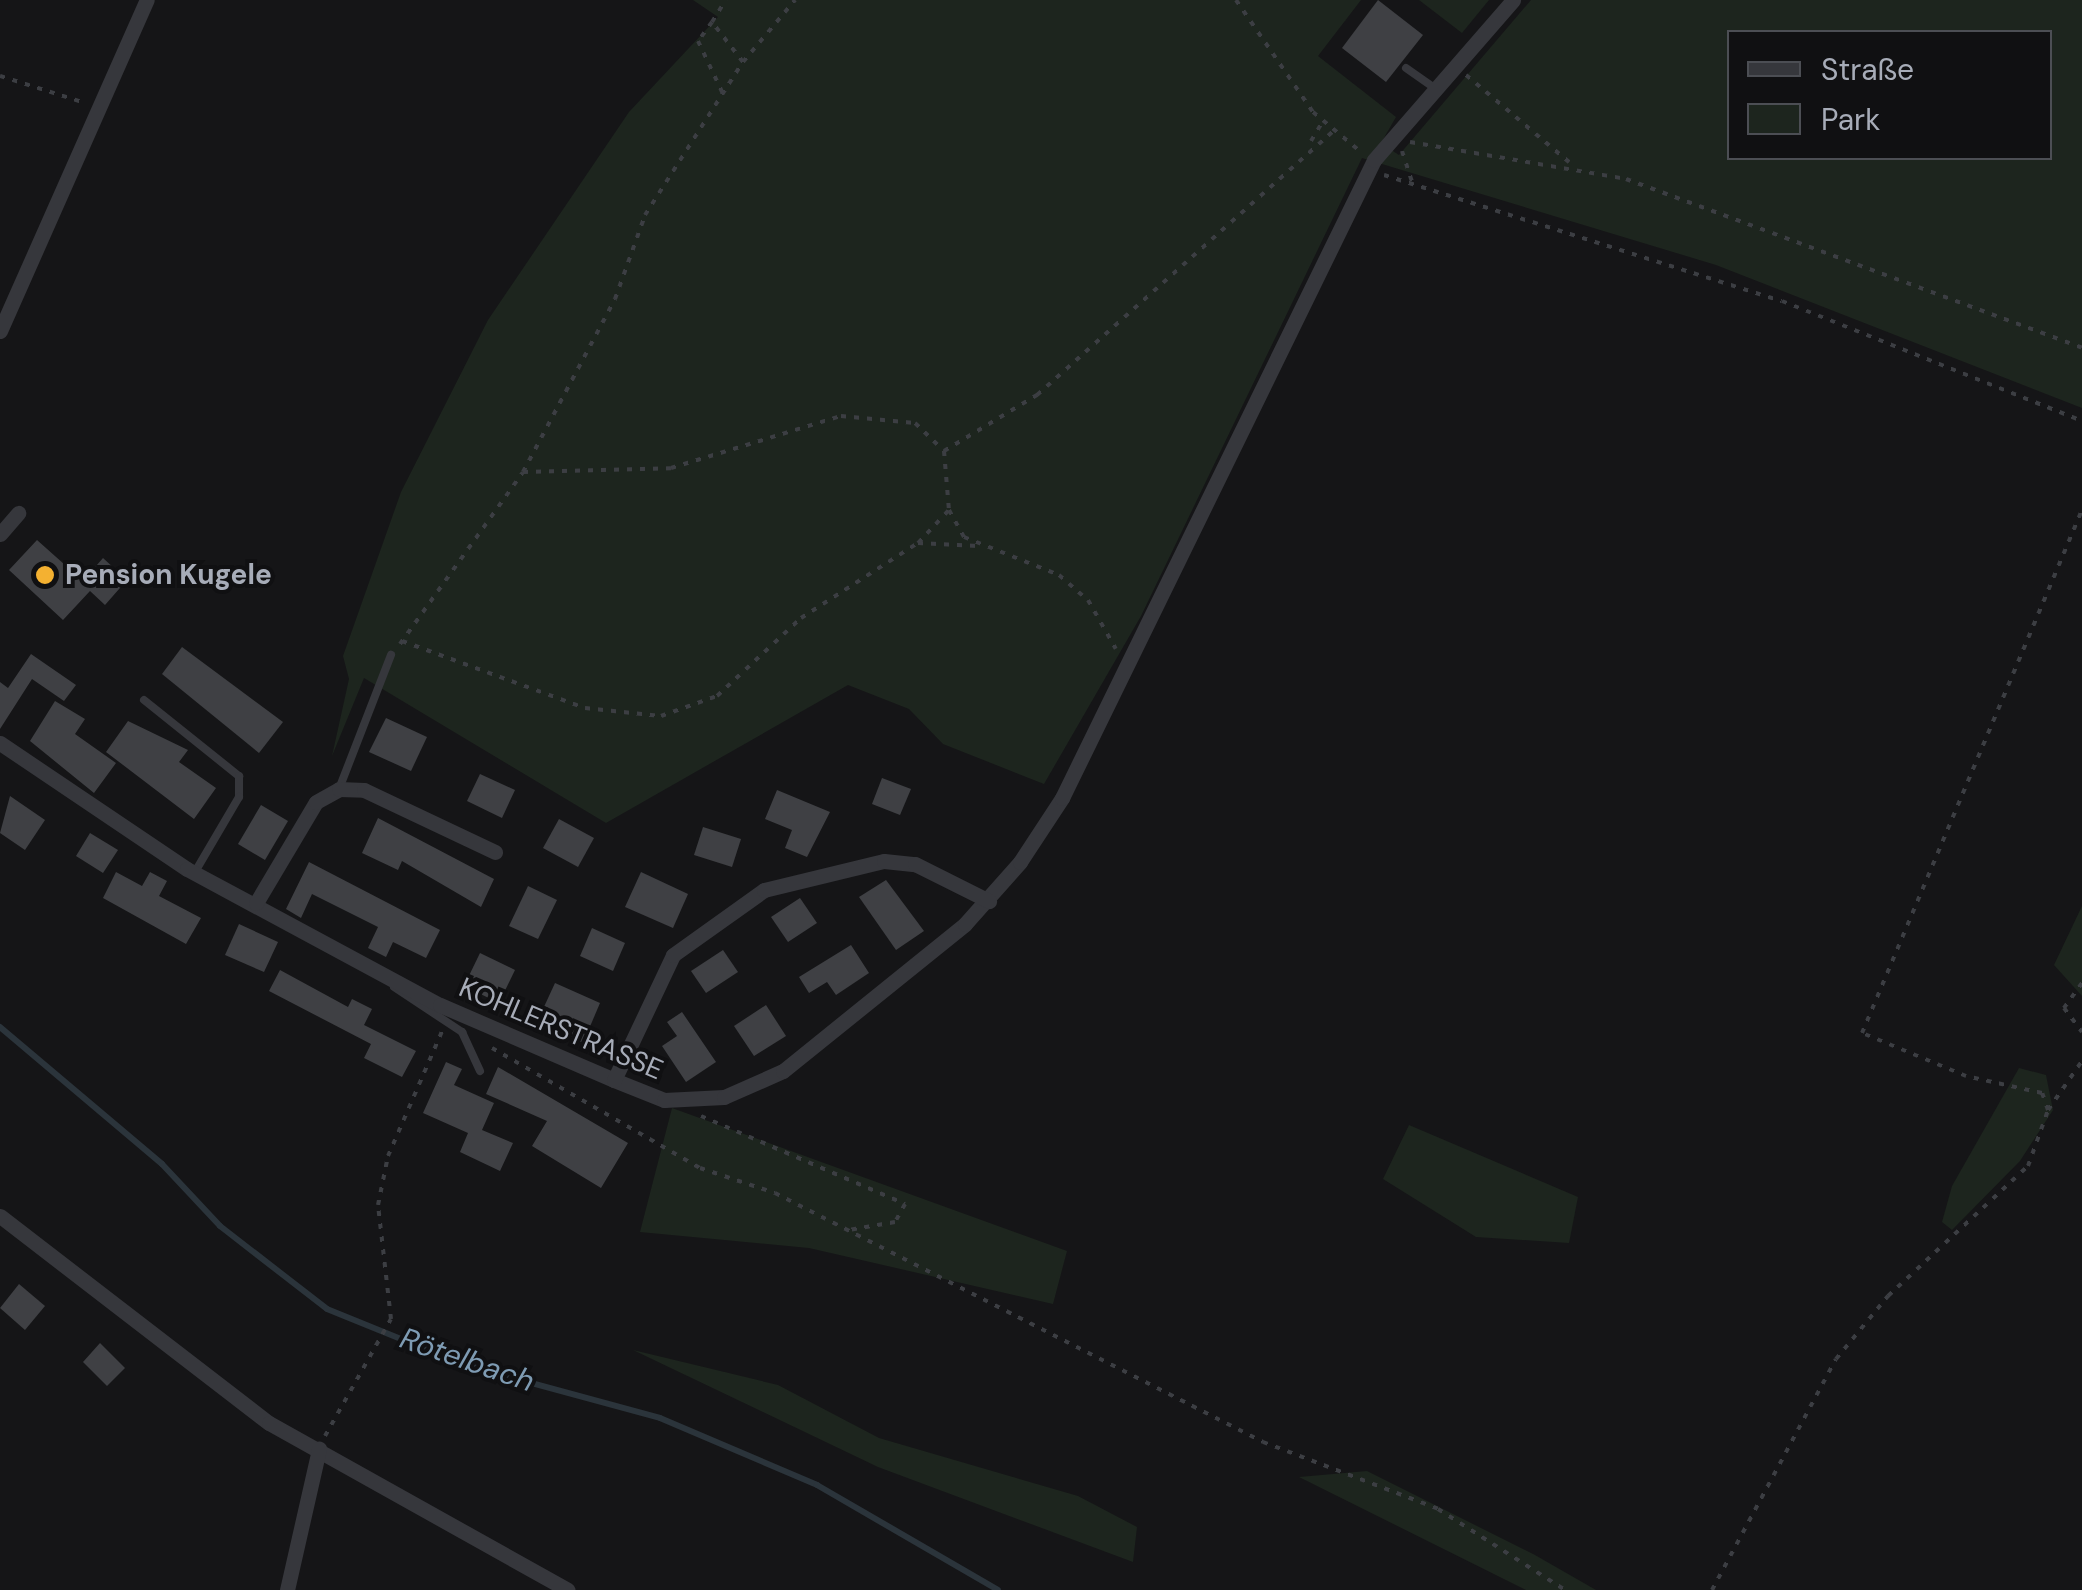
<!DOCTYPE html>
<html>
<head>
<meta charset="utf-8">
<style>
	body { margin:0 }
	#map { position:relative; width:2082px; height:1590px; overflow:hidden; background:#151517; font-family:"DM Sans",sans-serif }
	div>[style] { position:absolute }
	.green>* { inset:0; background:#1d251e }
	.stream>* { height:6px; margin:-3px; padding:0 3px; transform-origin:3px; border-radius:3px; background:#2b343b }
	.building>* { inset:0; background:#3f4044 }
	.path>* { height:4px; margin-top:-2px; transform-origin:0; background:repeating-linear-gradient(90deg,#3c3e43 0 5px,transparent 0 13px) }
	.service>* { height:8px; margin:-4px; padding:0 4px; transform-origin:4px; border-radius:4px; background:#36373c }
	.minor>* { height:15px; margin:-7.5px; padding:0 7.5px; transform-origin:7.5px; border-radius:7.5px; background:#36373c }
	.dots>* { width:28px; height:28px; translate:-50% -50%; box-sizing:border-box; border:5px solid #101012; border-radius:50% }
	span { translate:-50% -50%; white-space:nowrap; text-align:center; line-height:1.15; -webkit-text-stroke:8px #101012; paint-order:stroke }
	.poi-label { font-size:28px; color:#a7acb8; font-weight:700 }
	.left { translate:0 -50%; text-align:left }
	.street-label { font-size:28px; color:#a7acb8 }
	.water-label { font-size:30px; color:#7e9bb3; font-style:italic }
	.legend { position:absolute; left:1727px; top:30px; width:325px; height:130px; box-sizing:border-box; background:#101012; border:2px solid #4c4e54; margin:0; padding:12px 18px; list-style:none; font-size:30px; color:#a7acb8 }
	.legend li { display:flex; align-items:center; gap:20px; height:50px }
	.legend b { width:50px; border:2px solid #4c4e54 }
</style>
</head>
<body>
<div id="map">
	<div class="green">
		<i style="clip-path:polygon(evenodd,693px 0,1361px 0,1318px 56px,1396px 117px,1381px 143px,1399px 155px,1531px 0,2082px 0,2082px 408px,1716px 265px,1362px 158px,1141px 616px,1044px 784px,943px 744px,909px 709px,848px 685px,606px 823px,364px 678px,332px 756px,349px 679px,343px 656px,401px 492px,488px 320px,629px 112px,718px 17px,693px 0,1730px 32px,2050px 32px,2050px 158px,1730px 158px,1730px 32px)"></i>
		<i style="clip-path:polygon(1419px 0,1489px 0,1462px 33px)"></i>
		<i style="clip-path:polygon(2082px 906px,2082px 996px,2054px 965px)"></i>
		<i style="clip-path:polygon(2019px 1068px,2046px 1075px,2053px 1110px,2020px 1161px,1952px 1230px,1942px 1222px,1952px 1186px)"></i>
		<i style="clip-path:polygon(672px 1108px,1067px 1251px,1053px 1304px,809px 1248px,640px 1232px)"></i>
		<i style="clip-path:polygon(1409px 1125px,1578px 1197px,1569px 1243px,1476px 1237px,1383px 1179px)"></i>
		<i style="clip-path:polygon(633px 1350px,778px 1385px,879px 1438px,1078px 1496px,1137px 1527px,1133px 1562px,878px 1467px)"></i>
		<i style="clip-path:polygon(1367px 1471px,1535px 1555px,1596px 1590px,1526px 1590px,1299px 1477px)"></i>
	</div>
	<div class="stream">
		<i style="left:0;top:1027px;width:212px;rotate:40.2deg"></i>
		<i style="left:162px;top:1164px;width:85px;rotate:46.9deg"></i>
		<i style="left:220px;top:1226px;width:135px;rotate:37.8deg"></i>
		<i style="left:327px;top:1309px;width:149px;rotate:22.1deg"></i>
		<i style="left:465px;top:1365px;width:202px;rotate:15.2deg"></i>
		<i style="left:660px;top:1418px;width:171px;rotate:23.1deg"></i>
		<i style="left:817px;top:1485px;width:209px;rotate:30.1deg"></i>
	</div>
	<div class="building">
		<i style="clip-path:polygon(1378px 0,1423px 35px,1386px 82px,1342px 48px)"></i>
		<i style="clip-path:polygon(37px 540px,83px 581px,103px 558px,127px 580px,105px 605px,90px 591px,63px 620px,9px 570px)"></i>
		<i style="clip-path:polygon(182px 647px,283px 722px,259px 753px,162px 674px)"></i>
		<i style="clip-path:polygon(31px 654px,76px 685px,64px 701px,32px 679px,0 729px,0 682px,8px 688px)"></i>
		<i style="clip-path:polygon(55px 701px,85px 719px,75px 734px,116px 763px,94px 793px,30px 741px)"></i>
		<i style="clip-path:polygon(386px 718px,427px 737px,411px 771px,369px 752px)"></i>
		<i style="clip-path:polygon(128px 721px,188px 750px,179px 762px,216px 788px,194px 819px,106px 752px)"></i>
		<i style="clip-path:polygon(480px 774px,515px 790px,502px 818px,467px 801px)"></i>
		<i style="clip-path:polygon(882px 778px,911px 789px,900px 815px,872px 804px)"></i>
		<i style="clip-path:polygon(777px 790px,830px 812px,807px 857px,785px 848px,792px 830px,765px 819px)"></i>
		<i style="clip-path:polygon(10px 796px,45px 820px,25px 850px,0 833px)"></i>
		<i style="clip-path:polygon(261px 805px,288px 821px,265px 860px,238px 844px)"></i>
		<i style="clip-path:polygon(378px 818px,494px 879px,481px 907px,402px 861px,398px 870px,362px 853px)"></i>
		<i style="clip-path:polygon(559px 819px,594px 838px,578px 867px,543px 848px)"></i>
		<i style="clip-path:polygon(703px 827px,741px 839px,732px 867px,694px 855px)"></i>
		<i style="clip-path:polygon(90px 833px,118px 850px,103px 873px,76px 856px)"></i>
		<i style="clip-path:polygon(309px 862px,440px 930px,426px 958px,393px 942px,386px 957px,368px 948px,378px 927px,312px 894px,301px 918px,286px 909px)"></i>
		<i style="clip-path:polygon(116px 872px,142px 886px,150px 872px,167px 881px,159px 896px,201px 918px,186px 944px,103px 898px)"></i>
		<i style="clip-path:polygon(641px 872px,688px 894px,673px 928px,625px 907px)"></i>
		<i style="clip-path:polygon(886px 880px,924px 931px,896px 950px,859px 897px)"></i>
		<i style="clip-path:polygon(528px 886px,557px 900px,538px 939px,509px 926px)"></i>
		<i style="clip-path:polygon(800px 898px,817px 923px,788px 942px,771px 917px)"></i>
		<i style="clip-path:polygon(239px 924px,278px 942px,264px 972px,225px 955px)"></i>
		<i style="clip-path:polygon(592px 928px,625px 943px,613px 971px,580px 956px)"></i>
		<i style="clip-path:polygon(851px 945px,869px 973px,836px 995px,827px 982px,809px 993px,799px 977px)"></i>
		<i style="clip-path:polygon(723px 950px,738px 972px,706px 993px,691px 971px)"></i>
		<i style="clip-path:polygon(480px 953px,515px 970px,499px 1003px,464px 986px)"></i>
		<i style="clip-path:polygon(280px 970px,348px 1007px,352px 999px,372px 1009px,364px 1025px,416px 1051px,402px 1077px,364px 1058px,371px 1044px,269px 991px)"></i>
		<i style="clip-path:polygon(555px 983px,600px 1003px,583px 1043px,537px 1022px)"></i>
		<i style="clip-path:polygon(766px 1005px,786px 1036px,754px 1056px,734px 1026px)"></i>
		<i style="clip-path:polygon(682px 1012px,716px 1062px,686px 1082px,662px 1046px,677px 1036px,667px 1022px)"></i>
		<i style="clip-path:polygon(446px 1062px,462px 1069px,454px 1085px,494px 1103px,482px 1130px,513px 1143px,500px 1171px,460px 1152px,468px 1133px,423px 1113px)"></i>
		<i style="clip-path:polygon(498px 1067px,628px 1143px,601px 1188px,532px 1146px,547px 1121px,486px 1094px)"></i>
		<i style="clip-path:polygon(19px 1284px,45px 1306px,25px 1330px,0 1308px)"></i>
		<i style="clip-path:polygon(100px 1343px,125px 1368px,107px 1386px,83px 1362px)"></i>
	</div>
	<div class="path">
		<i style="left:1236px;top:0;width:136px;rotate:55.5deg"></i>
		<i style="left:1313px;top:112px;width:64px;rotate:39.9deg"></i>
		<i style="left:712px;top:22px;width:24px;rotate:126deg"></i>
		<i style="left:698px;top:41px;width:61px;rotate:64.7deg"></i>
		<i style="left:743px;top:62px;width:81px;rotate:-50deg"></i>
		<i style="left:1466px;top:75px;width:135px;rotate:40.2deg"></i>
		<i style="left:0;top:76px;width:89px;rotate:17.6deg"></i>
		<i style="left:1311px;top:141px;width:23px;rotate:-59deg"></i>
		<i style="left:1410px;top:142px;width:219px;rotate:9.7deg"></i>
		<i style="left:1626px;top:179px;width:486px;rotate:20.3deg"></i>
		<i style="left:1402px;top:151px;width:36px;rotate:72deg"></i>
		<i style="left:1384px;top:175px;width:417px;rotate:17.6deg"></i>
		<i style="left:1782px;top:301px;width:323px;rotate:21.8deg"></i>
		<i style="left:944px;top:451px;width:109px;rotate:-31.1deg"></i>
		<i style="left:1037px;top:395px;width:397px;rotate:-41.7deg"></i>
		<i style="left:523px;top:472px;width:148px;rotate:-1.5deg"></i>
		<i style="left:671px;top:468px;width:178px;rotate:-17deg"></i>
		<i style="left:841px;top:416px;width:74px;rotate:5.4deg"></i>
		<i style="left:915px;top:423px;width:40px;rotate:44deg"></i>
		<i style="left:944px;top:451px;width:59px;rotate:85.2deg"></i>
		<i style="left:949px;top:510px;width:31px;rotate:61deg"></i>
		<i style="left:964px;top:537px;width:102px;rotate:21.8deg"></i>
		<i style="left:1059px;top:575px;width:38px;rotate:41deg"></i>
		<i style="left:1088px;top:600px;width:56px;rotate:60.3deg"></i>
		<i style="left:918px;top:543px;width:60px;rotate:2.9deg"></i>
		<i style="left:402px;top:641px;width:195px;rotate:20.1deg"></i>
		<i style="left:585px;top:708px;width:76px;rotate:6deg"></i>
		<i style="left:661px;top:716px;width:59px;rotate:-19.7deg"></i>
		<i style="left:717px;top:696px;width:115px;rotate:-42.9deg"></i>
		<i style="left:801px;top:618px;width:139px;rotate:-32.7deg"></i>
		<i style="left:918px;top:543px;width:45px;rotate:-46.8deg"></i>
		<i style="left:400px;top:644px;width:211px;rotate:-54.4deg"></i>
		<i style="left:523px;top:472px;width:196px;rotate:-62deg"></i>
		<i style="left:615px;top:299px;width:89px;rotate:-70.3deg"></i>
		<i style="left:645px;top:215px;width:182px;rotate:-57.4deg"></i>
		<i style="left:743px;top:62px;width:51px;rotate:-127.8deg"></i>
		<i style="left:712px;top:22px;width:26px;rotate:-58deg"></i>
		<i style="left:2082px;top:983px;width:31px;rotate:126deg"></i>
		<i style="left:2064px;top:1008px;width:30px;rotate:53deg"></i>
		<i style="left:492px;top:1048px;width:240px;rotate:30deg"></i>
		<i style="left:700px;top:1168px;width:79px;rotate:18.4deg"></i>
		<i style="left:775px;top:1193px;width:548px;rotate:27.03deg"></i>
		<i style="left:1263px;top:1442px;width:187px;rotate:20.9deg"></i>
		<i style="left:1438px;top:1509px;width:151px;rotate:32.5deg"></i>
		<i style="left:2048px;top:1110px;width:18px;rotate:-109deg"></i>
		<i style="left:2042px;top:1093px;width:78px;rotate:-167.4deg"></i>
		<i style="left:1966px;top:1076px;width:113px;rotate:-157.5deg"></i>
		<i style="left:1862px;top:1033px;width:567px;rotate:-67.19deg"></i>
		<i style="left:701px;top:1116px;width:222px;rotate:23.3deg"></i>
		<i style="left:905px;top:1204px;width:21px;rotate:119deg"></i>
		<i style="left:895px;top:1222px;width:47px;rotate:170.1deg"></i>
		<i style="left:325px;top:1436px;width:134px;rotate:-60.6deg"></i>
		<i style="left:391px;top:1319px;width:115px;rotate:-96.5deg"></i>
		<i style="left:378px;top:1205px;width:50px;rotate:-78.5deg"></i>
		<i style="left:388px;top:1156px;width:136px;rotate:-66.6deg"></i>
		<i style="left:1712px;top:1590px;width:262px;rotate:-61.8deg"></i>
		<i style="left:1836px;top:1359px;width:82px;rotate:-50.5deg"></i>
		<i style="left:1888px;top:1296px;width:191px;rotate:-42.9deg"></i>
		<i style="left:2028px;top:1166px;width:59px;rotate:-70.3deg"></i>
		<i style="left:2048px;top:1110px;width:60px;rotate:-55.2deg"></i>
	</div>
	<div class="service">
		<i style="left:1406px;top:68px;width:37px;rotate:35deg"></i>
		<i style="left:144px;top:700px;width:122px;rotate:38.7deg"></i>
		<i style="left:239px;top:776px;width:21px;rotate:90deg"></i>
		<i style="left:239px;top:797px;width:87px;rotate:120.4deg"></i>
		<i style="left:339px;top:789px;width:144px;rotate:-68.8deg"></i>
		<i style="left:394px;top:987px;width:82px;rotate:33.5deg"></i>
		<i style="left:462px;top:1032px;width:43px;rotate:65.2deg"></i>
	</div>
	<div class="minor">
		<i style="left:0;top:331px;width:362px;rotate:-66.1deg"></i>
		<i style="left:0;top:534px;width:28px;rotate:-49deg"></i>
		<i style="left:0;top:743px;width:225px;rotate:34deg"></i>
		<i style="left:187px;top:869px;width:287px;rotate:28.3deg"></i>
		<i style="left:440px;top:1005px;width:189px;rotate:23.3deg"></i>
		<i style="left:614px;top:1080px;width:54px;rotate:21.8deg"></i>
		<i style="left:664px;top:1100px;width:60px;rotate:-2.9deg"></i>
		<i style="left:724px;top:1097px;width:64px;rotate:-23.8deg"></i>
		<i style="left:783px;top:1071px;width:234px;rotate:-38.9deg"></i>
		<i style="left:965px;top:924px;width:83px;rotate:-48.4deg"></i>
		<i style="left:1020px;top:862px;width:77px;rotate:-56.7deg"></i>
		<i style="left:1062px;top:798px;width:710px;rotate:-63.94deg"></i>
		<i style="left:1374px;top:160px;width:212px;rotate:-49deg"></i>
		<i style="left:256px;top:903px;width:117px;rotate:-59.3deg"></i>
		<i style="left:316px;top:802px;width:26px;rotate:-29deg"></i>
		<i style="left:339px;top:789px;width:25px;rotate:2deg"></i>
		<i style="left:364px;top:790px;width:145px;rotate:25.3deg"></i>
		<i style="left:614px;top:1080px;width:138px;rotate:-64.7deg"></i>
		<i style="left:673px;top:955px;width:112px;rotate:-35.5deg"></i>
		<i style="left:764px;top:890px;width:123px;rotate:-13.6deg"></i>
		<i style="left:884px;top:861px;width:31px;rotate:6deg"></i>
		<i style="left:915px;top:864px;width:83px;rotate:26.6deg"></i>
		<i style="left:0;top:1216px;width:339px;rotate:37.6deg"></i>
		<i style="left:269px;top:1423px;width:342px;rotate:29.2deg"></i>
		<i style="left:287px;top:1590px;width:145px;rotate:-77.2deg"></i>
	</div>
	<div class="dots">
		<i style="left:45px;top:575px;background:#f4b131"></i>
	</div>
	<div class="poi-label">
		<span class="left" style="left:65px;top:575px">Pension Kugele</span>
	</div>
	<div class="street-label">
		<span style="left:561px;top:1029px;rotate:23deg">KOHLERSTRASSE</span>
	</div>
	<div class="water-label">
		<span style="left:467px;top:1360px;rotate:19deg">Rötelbach</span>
	</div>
	<ul class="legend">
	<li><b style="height:12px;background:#36373c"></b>Straße</li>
	<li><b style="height:28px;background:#1d251e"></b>Park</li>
	</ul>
</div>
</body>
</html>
